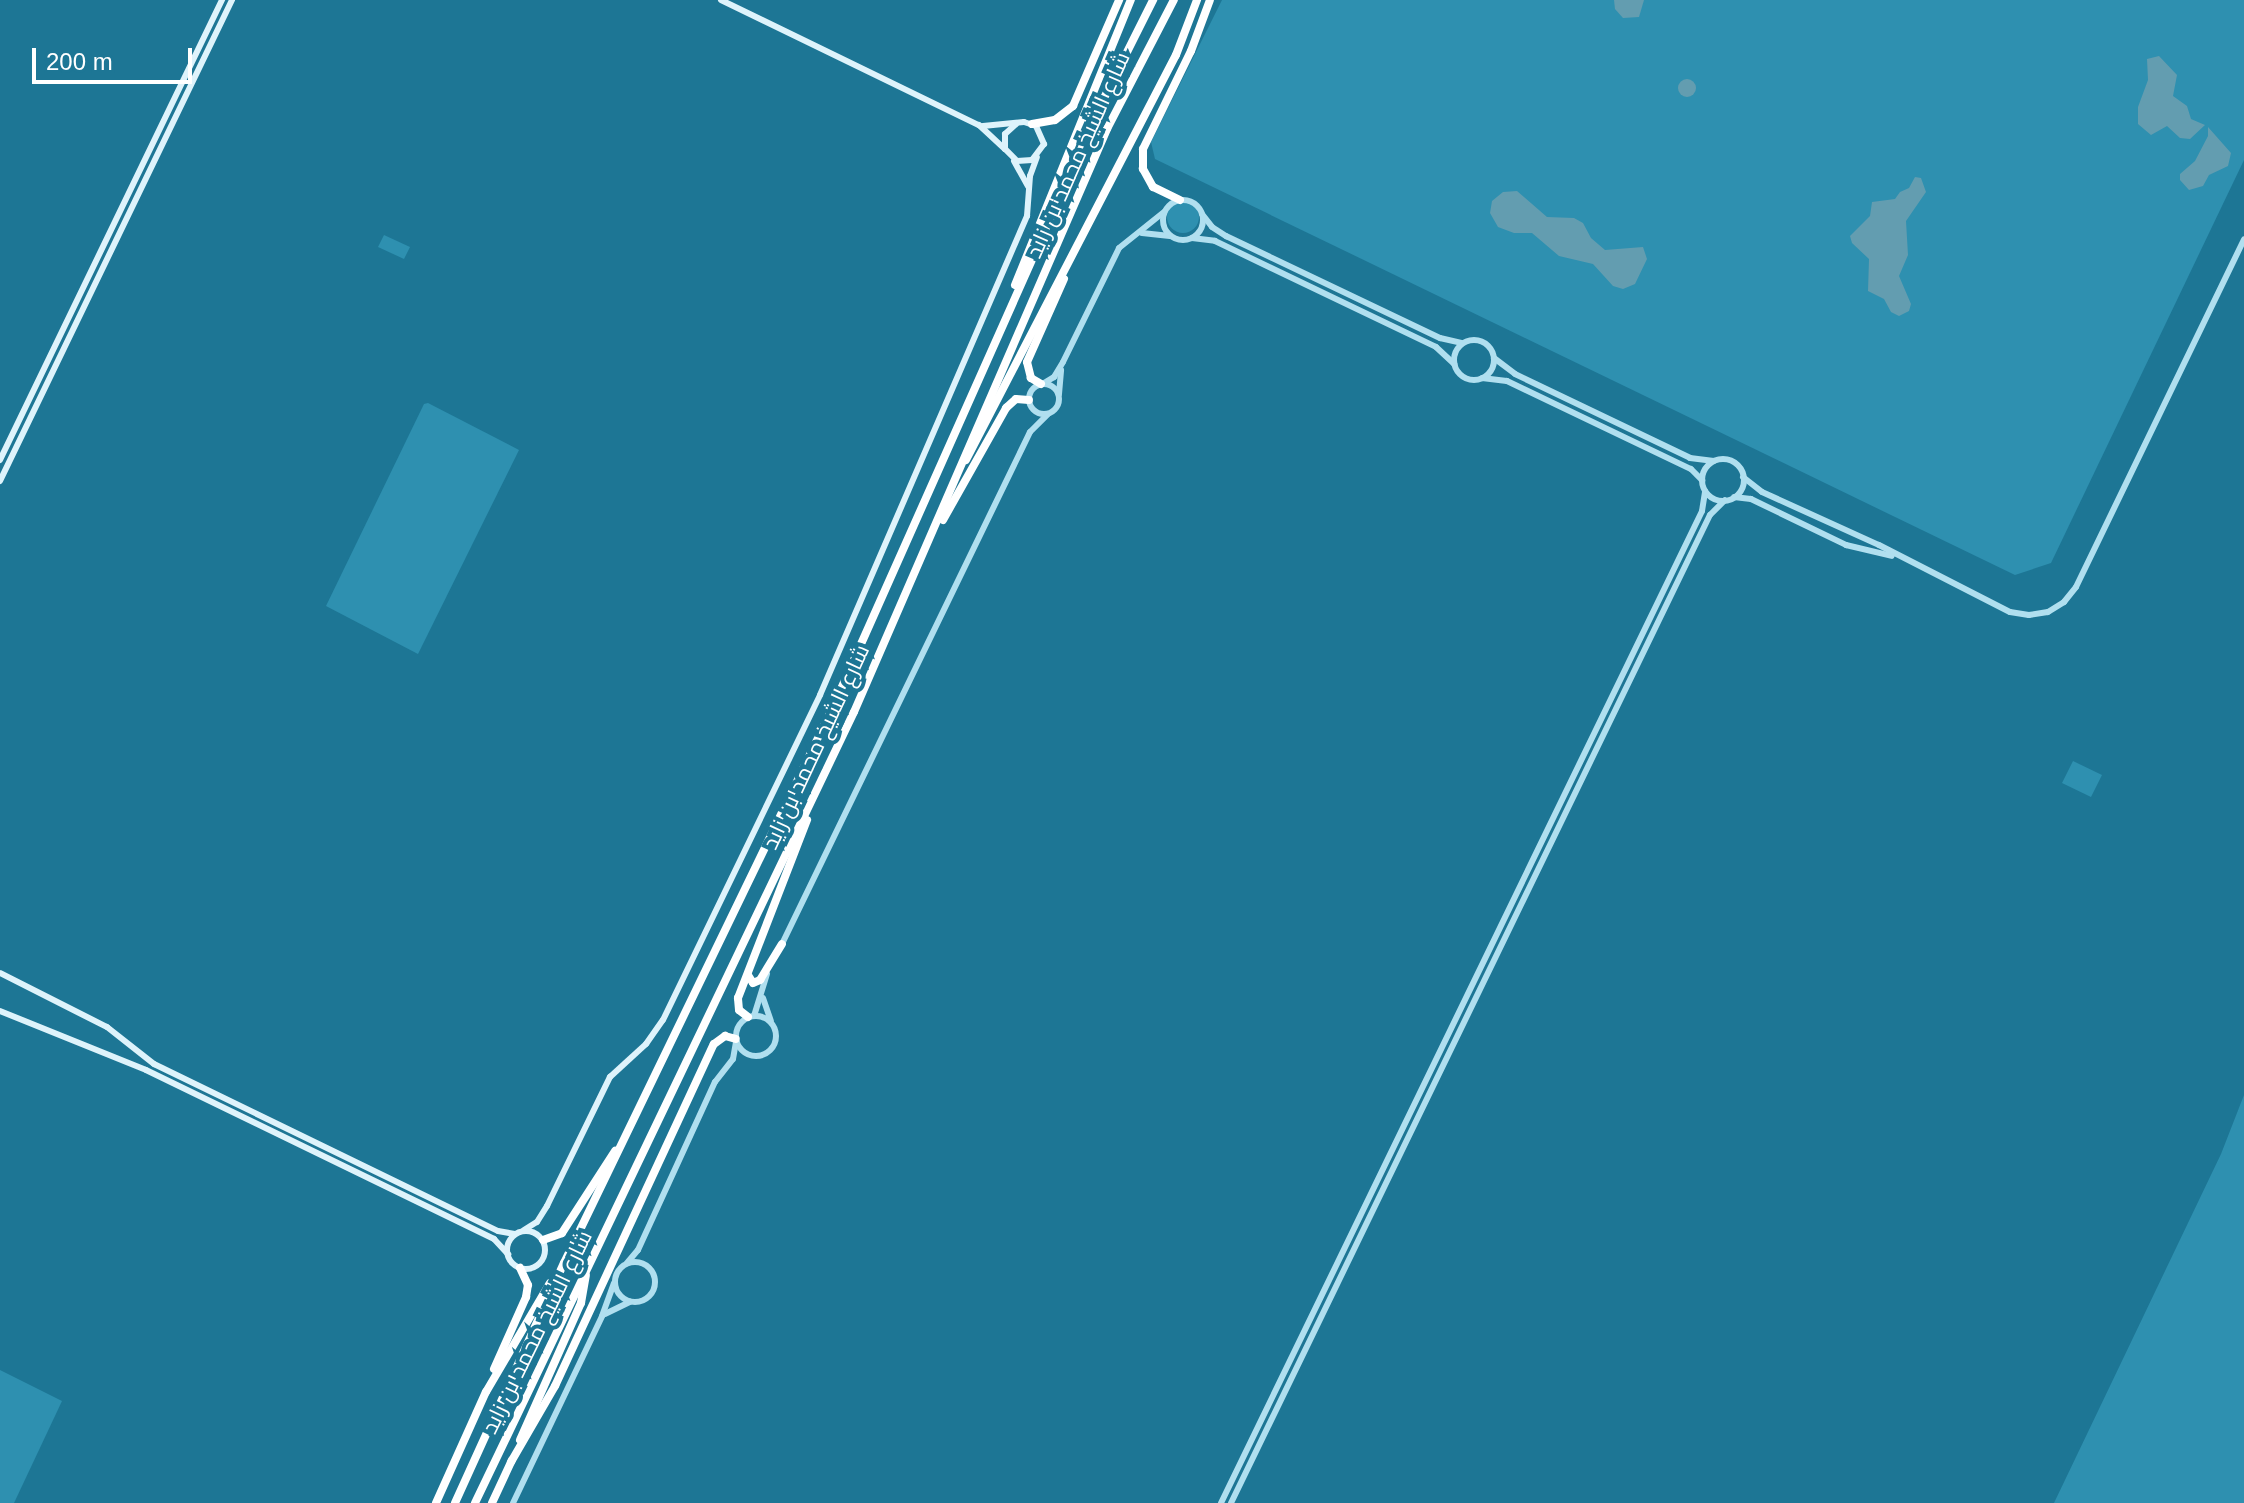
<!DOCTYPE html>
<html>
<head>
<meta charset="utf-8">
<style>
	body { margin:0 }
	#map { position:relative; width:2244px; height:1503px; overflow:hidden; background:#1d7695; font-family:Arial,Cairo,sans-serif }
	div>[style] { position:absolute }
	.green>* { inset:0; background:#2e90b0 }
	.round { border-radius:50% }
	.water>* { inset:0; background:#639db0 }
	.tertiary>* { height:6px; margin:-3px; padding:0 3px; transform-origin:3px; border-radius:3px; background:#b0dfef }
	.tertiary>.ring { margin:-3px; padding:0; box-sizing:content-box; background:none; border:6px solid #b0dfef; border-radius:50% }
	.secondary>* { height:6px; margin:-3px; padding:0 3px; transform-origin:3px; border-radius:3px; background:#def3fb }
	.secondary>.ring { margin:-3px; padding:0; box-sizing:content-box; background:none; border:6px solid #def3fb; border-radius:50% }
	.motorway>* { height:8px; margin:-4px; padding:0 4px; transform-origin:4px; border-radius:4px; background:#fff }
	span { translate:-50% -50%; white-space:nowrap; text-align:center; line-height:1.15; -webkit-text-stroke:8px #1d7695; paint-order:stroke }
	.street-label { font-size:22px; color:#fff }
	.scale { position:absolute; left:32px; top:48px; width:160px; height:36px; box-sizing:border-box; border:4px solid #fff; border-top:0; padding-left:10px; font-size:24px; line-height:28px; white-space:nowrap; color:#fff; -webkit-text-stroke:6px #1d7695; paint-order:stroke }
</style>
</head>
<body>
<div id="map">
	<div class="green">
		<i style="clip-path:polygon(1222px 0,2244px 0,2244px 160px,2051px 563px,2015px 575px,1155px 159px,1151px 142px)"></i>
		<i class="round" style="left:1167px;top:201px;width:32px;height:32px"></i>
		<i style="clip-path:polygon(384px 235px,410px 247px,404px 259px,378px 247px)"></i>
		<i style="clip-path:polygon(428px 403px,519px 450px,418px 654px,326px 606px,424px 404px)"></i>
		<i style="clip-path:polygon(2073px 761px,2102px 775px,2091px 797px,2062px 783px)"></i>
		<i style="clip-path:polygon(2244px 1095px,2244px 1503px,2054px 1503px,2221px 1154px)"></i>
		<i style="clip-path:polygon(0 1370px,62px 1401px,14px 1503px,0 1503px)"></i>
	</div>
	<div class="water">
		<i style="clip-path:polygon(1644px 0,1639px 17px,1623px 18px,1615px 9px,1614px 0)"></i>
		<i style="clip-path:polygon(2159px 56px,2177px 75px,2173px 96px,2187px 106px,2191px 119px,2205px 125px,2190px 139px,2180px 138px,2167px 126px,2151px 135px,2138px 124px,2138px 107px,2148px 80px,2147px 59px)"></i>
		<i class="round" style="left:1678px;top:79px;width:18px;height:18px"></i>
		<i style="clip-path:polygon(2208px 127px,2231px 153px,2228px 166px,2209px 175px,2203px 186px,2189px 190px,2180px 180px,2180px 174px,2195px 161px,2208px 136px)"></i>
		<i style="clip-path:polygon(1915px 177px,1921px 178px,1926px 192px,1906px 221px,1908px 255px,1899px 276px,1911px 304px,1909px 311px,1899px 316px,1891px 312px,1884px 299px,1868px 291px,1869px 259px,1852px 243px,1850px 236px,1870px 216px,1872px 202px,1895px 199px,1900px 192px,1909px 188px)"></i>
		<i style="clip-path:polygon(1517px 191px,1547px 217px,1574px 218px,1583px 223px,1591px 238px,1605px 250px,1643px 247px,1647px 259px,1635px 284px,1623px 289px,1613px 286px,1593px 264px,1559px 256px,1532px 233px,1514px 233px,1498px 227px,1490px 213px,1492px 201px,1503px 192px)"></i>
	</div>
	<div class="tertiary">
		<i class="ring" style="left:1163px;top:200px;width:34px;height:34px"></i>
		<i style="left:1202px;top:214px;width:16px;rotate:52deg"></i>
		<i style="left:1212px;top:227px;width:17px;rotate:33deg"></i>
		<i style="left:1226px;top:236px;width:237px;rotate:25.5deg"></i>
		<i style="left:1440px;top:338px;width:23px;rotate:13deg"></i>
		<i style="left:1142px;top:233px;width:28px;rotate:6deg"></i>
		<i style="left:1192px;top:238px;width:23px;rotate:7deg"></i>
		<i style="left:1215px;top:241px;width:245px;rotate:25.6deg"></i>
		<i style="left:1436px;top:347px;width:25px;rotate:43deg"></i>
		<i class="ring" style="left:1454px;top:340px;width:34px;height:34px"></i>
		<i style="left:1494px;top:358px;width:26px;rotate:37deg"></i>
		<i style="left:1515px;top:374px;width:194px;rotate:25.6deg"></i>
		<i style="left:1690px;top:458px;width:24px;rotate:7deg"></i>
		<i style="left:1482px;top:378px;width:25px;rotate:7deg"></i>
		<i style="left:1507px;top:381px;width:204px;rotate:25.6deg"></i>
		<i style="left:1691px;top:469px;width:16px;rotate:45deg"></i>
		<i style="left:1044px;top:383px;width:12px;rotate:-31deg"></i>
		<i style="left:1054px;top:377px;width:17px;rotate:-59deg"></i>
		<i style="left:1063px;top:362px;width:127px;rotate:-63.8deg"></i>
		<i style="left:1119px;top:248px;width:58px;rotate:-38.7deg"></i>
		<i class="ring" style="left:1029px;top:384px;width:24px;height:24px"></i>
		<i style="left:1059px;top:394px;width:24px;rotate:-85deg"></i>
		<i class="ring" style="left:1702px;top:459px;width:36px;height:36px"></i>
		<i style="left:1743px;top:477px;width:24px;rotate:38deg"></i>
		<i style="left:1762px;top:492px;width:128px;rotate:24.4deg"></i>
		<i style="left:1879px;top:545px;width:147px;rotate:27.1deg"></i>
		<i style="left:2010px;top:612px;width:19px;rotate:9deg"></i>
		<i style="left:2029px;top:615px;width:19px;rotate:-9deg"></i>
		<i style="left:2048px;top:612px;width:19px;rotate:-32deg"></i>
		<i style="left:2064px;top:602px;width:19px;rotate:-51deg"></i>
		<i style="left:2076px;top:587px;width:386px;rotate:-64.2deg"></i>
		<i style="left:1734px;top:497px;width:17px;rotate:7deg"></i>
		<i style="left:1751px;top:499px;width:106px;rotate:25.8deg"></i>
		<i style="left:1846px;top:545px;width:47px;rotate:13.4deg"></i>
		<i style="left:781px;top:946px;width:571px;rotate:-64.15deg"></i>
		<i style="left:1030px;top:432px;width:25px;rotate:-45deg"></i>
		<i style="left:763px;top:998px;width:24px;rotate:71deg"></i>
		<i class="ring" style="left:736px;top:1016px;width:34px;height:34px"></i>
		<i style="left:754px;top:1016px;width:44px;rotate:-72.8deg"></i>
		<i class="ring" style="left:615px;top:1262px;width:34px;height:34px"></i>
		<i style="left:627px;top:1263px;width:17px;rotate:-50deg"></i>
		<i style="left:638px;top:1250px;width:185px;rotate:-65.4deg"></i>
		<i style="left:715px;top:1082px;width:29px;rotate:-52deg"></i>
		<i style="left:733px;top:1059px;width:17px;rotate:-80deg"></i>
		<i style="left:605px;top:1314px;width:28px;rotate:-26deg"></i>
		<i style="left:513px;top:1503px;width:207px;rotate:-64.5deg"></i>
		<i style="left:602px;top:1316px;width:35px;rotate:-70deg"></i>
		<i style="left:1221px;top:1503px;width:1102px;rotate:-64.13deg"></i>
		<i style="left:1702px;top:511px;width:20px;rotate:-81deg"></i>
		<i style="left:1231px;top:1503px;width:1098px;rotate:-64.14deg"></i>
		<i style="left:1710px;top:515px;width:21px;rotate:-45deg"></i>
	</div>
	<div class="secondary">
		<i style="left:721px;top:0;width:287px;rotate:25.9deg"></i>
		<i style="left:979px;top:125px;width:35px;rotate:43deg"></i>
		<i style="left:983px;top:126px;width:41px;rotate:-5.6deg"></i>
		<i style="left:1024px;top:122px;width:13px;rotate:18deg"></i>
		<i style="left:1036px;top:126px;width:20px;rotate:66deg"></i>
		<i style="left:1044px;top:144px;width:20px;rotate:127deg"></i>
		<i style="left:1032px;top:160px;width:15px;rotate:176deg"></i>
		<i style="left:1017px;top:161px;width:17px;rotate:-135deg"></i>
		<i style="left:1005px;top:149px;width:15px;rotate:-90deg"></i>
		<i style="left:1005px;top:134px;width:15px;rotate:-42deg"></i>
		<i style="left:1014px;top:161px;width:29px;rotate:61deg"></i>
		<i style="left:0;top:460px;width:511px;rotate:-64.24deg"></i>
		<i style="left:0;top:481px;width:534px;rotate:-64.25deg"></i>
		<i style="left:0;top:973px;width:120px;rotate:26.8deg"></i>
		<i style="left:107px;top:1027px;width:60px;rotate:38.2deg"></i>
		<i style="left:154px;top:1064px;width:382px;rotate:25.9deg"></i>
		<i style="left:498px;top:1231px;width:17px;rotate:10deg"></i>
		<i style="left:0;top:1011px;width:157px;rotate:22deg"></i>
		<i style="left:146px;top:1070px;width:387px;rotate:25.9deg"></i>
		<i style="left:494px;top:1239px;width:21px;rotate:47deg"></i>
		<i style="left:524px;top:1230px;width:15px;rotate:-32deg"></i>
		<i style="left:537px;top:1222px;width:19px;rotate:-58deg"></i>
		<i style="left:547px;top:1206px;width:144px;rotate:-64deg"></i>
		<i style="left:610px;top:1077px;width:49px;rotate:-42.5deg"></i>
		<i style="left:646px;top:1044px;width:29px;rotate:-55deg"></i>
		<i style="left:663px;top:1020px;width:361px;rotate:-64.2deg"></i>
		<i style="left:820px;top:695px;width:522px;rotate:-66.63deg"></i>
		<i style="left:1027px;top:216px;width:40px;rotate:-85.7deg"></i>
		<i style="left:1030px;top:176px;width:20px;rotate:-70deg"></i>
		<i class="ring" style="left:507px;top:1231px;width:32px;height:32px"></i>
	</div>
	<div class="motorway">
		<i style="left:1032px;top:124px;width:23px;rotate:-10deg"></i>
		<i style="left:1055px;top:120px;width:23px;rotate:-38deg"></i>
		<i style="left:1073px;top:106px;width:116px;rotate:-66.5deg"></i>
		<i style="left:1180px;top:200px;width:30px;rotate:-154deg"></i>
		<i style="left:1153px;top:187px;width:21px;rotate:-119deg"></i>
		<i style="left:1143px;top:169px;width:20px;rotate:-90deg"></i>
		<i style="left:1143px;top:149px;width:109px;rotate:-63.9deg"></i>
		<i style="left:1191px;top:51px;width:54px;rotate:-69.6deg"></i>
		<i style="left:1015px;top:285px;width:308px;rotate:-67.9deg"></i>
		<i style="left:1041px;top:384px;width:12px;rotate:-149deg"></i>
		<i style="left:1031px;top:378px;width:16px;rotate:-104deg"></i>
		<i style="left:1027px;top:362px;width:91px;rotate:-66deg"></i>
		<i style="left:966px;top:460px;width:456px;rotate:-62.6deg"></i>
		<i style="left:1176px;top:55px;width:59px;rotate:-69.1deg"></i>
		<i style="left:943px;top:520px;width:129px;rotate:-60.6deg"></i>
		<i style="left:1006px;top:408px;width:13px;rotate:-42deg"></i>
		<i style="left:1016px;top:399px;width:13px;rotate:4deg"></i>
		<i style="left:748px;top:975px;width:9px;rotate:58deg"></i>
		<i style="left:753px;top:983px;width:8px;rotate:-23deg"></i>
		<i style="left:760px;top:980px;width:42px;rotate:-58.6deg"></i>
		<i style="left:748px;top:1017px;width:11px;rotate:-142deg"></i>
		<i style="left:739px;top:1010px;width:12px;rotate:-95deg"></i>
		<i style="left:738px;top:998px;width:191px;rotate:-68.8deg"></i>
		<i style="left:543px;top:1240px;width:20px;rotate:-20deg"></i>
		<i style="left:562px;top:1233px;width:98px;rotate:-57.1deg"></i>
		<i style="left:494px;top:1369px;width:79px;rotate:-66deg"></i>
		<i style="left:526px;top:1297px;width:12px;rotate:-81deg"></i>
		<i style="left:528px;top:1285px;width:19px;rotate:-115deg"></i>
		<i style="left:520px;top:1440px;width:150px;rotate:-66deg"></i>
		<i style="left:581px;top:1303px;width:28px;rotate:-80deg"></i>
		<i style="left:511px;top:1462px;width:88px;rotate:-59.9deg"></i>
		<i style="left:555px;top:1386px;width:377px;rotate:-65.1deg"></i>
		<i style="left:714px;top:1044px;width:14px;rotate:-36deg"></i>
		<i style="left:725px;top:1036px;width:11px;rotate:15deg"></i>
		<i style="left:436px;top:1503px;width:122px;rotate:-65.8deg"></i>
		<i style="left:486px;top:1392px;width:126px;rotate:-59.6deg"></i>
		<i style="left:455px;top:1503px;width:264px;rotate:-65.6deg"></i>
		<i style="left:564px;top:1263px;width:618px;rotate:-64.18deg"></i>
		<i style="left:833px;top:707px;width:667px;rotate:-66.01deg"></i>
		<i style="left:1104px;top:98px;width:110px;rotate:-63.4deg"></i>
		<i style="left:475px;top:1503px;width:877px;rotate:-64.4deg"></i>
		<i style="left:854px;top:712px;width:636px;rotate:-66.54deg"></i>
		<i style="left:1107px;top:129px;width:145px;rotate:-62.6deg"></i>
		<i style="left:492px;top:1503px;width:47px;rotate:-65.1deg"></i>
	</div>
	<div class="street-label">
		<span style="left:1078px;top:155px;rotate:-66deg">شارع الشيخ محمد بن زايد</span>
		<span style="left:816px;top:747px;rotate:-65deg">شارع الشيخ محمد بن زايد</span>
		<span style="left:537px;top:1332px;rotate:-64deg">شارع الشيخ محمد بن زايد</span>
	</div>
	<div class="scale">200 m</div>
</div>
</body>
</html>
